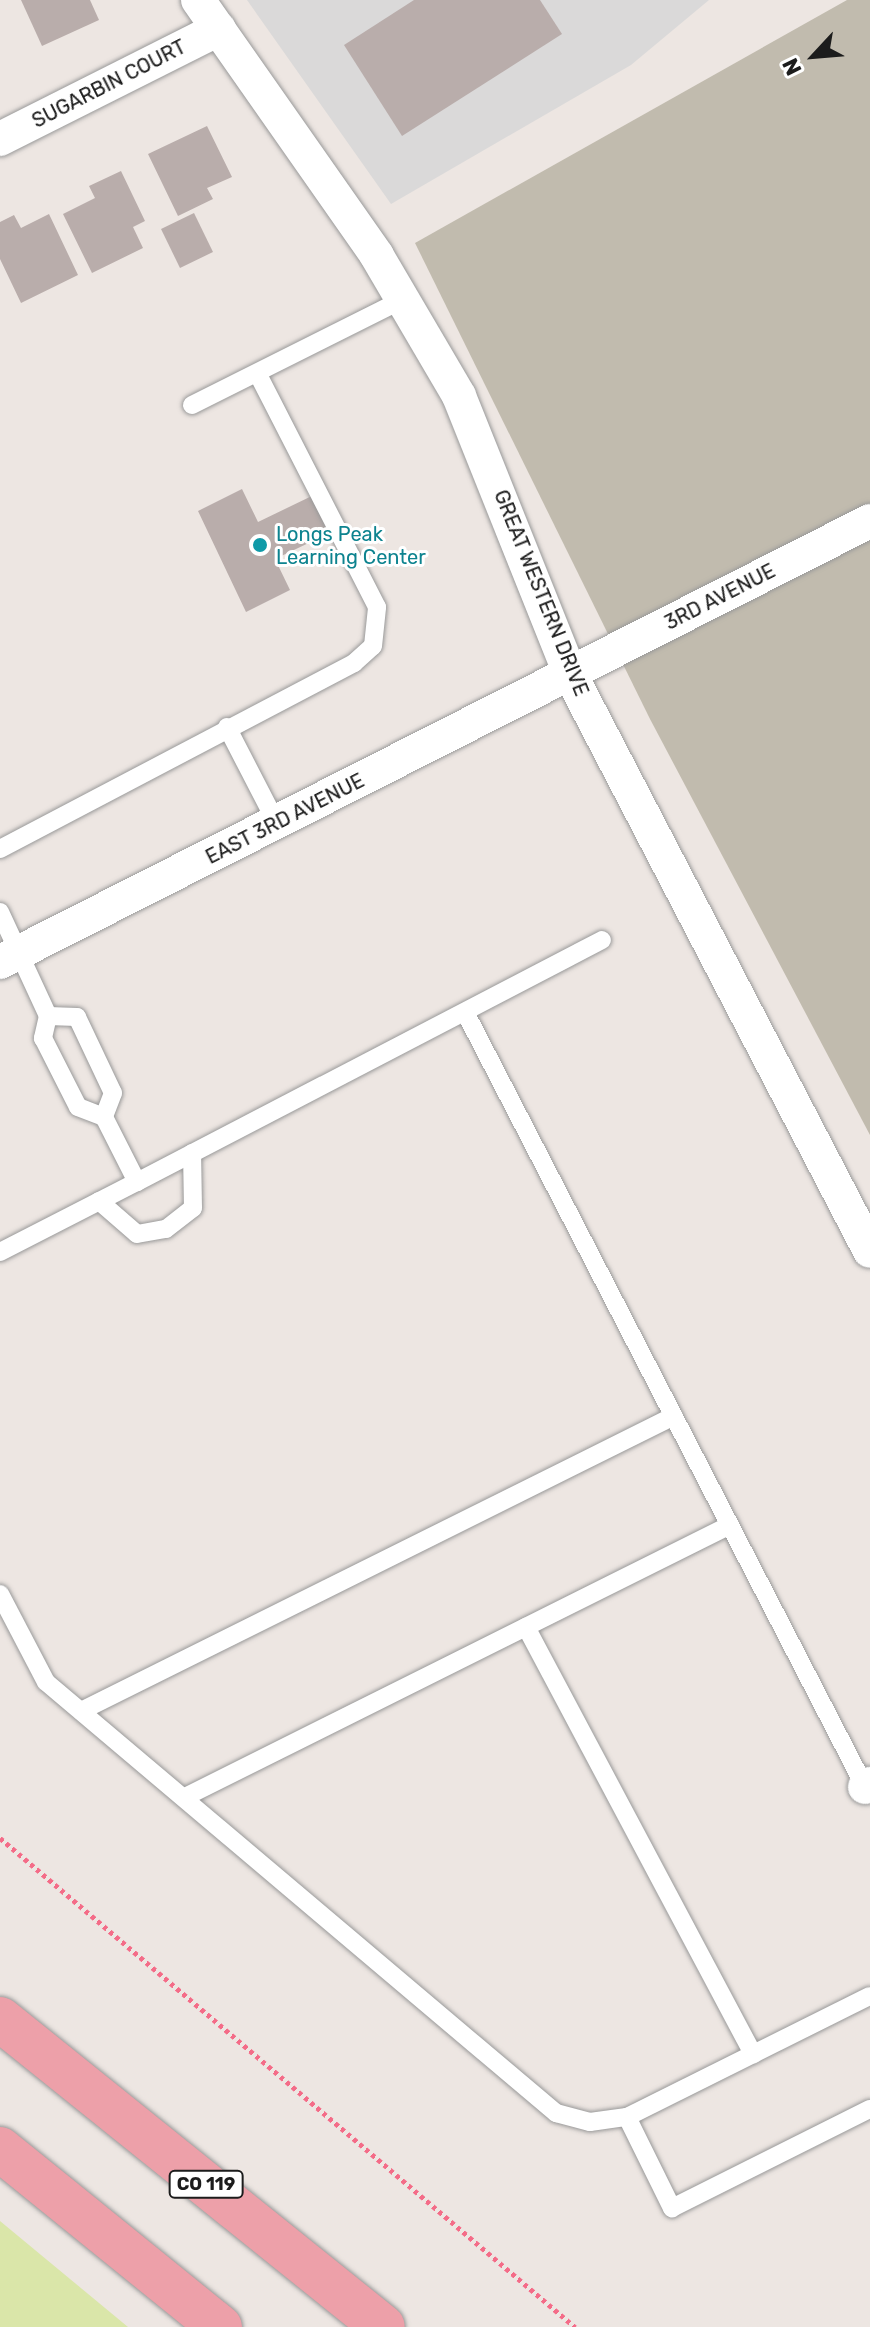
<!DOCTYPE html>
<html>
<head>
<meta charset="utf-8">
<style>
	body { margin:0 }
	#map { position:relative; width:870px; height:2327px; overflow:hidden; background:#ede6e2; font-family:Rubik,sans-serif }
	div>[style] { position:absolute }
	.residential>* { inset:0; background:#dad9d9 }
	.construction>* { inset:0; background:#c1bbae }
	.grass>* { inset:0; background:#dae6a9 }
	.building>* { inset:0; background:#b9adab }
	.path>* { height:5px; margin-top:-2.5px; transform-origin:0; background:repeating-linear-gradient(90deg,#f46c88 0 4px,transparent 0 8px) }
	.roads { filter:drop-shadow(0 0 2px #999) drop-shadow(0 0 2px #999) }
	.service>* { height:18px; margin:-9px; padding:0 9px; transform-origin:9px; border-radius:9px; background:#fff }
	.minor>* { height:34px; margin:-17px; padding:0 17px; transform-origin:17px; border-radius:17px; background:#fff }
	.trunk>* { height:44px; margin:-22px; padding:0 22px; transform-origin:22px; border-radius:22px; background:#eda0a9 }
	.dots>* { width:22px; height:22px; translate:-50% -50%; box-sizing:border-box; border:4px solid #fff; border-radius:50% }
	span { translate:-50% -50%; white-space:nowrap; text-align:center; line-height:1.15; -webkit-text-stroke:6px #fff; paint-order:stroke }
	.shield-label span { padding:2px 6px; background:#fff; border:2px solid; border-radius:6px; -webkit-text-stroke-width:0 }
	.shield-label { font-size:18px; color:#1c1c1c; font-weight:700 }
	.street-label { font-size:20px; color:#1c1c1c }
	.culture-label { font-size:20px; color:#0d838f }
	.left { translate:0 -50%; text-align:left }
	.north { position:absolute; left:774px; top:16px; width:80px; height:80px; -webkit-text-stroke:6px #fff; paint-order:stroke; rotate:244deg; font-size:22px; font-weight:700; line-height:32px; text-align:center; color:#1c1c1c }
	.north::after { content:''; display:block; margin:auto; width:28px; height:36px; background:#1c1c1c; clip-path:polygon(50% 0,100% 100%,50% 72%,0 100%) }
</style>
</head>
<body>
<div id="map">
	<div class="residential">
		<i style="clip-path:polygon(247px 0,709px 0,631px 65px,391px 204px)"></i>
	</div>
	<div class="construction">
		<i style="clip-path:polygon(847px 0,870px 0,870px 1135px,650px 719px,415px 243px)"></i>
	</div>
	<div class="grass">
		<i style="clip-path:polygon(0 2221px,128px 2327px,0 2327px)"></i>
	</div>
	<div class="building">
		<i style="clip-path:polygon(21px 0,90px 0,99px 20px,42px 46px)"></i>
		<i style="clip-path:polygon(414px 0,540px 0,562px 34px,402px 136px,344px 45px)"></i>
		<i style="clip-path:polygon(207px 126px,232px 177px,207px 188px,213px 199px,178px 216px,148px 154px)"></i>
		<i style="clip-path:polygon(121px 171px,145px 221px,133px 227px,143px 248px,92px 273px,63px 214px,95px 198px,89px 186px)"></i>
		<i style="clip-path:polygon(194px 213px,213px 252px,180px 268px,161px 229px)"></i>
		<i style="clip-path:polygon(49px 214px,78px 275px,21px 303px,0 259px,0 222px,14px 215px,21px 228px)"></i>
		<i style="clip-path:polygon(242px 489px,258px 522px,318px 493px,336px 530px,275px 559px,290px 590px,246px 612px,198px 511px)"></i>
	</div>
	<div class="path">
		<i style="left:0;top:1838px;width:755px;rotate:40.38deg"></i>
	</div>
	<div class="roads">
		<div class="service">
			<i style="left:192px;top:405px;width:235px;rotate:-26.6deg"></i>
			<i style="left:227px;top:727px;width:109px;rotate:62.7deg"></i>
			<i style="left:0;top:849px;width:400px;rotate:-27.7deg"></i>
			<i style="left:354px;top:663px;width:25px;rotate:-42deg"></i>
			<i style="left:373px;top:646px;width:39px;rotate:-84deg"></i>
			<i style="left:377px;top:607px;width:262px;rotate:-117.1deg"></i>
			<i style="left:0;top:912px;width:115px;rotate:65.2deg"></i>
			<i style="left:48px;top:1016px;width:23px;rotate:103deg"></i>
			<i style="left:43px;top:1038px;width:77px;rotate:63.1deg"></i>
			<i style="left:78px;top:1107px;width:28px;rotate:21deg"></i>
			<i style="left:104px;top:1117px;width:73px;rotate:63.1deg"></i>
			<i style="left:137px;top:1182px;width:524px;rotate:-27.49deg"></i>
			<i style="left:465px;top:1012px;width:877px;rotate:62.7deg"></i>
			<i style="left:48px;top:1016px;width:29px;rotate:2deg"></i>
			<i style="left:77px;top:1017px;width:84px;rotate:64.7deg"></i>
			<i style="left:113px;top:1093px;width:26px;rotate:111deg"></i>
			<i style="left:99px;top:1201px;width:50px;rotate:41deg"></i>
			<i style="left:137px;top:1234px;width:29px;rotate:-10deg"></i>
			<i style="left:166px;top:1229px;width:34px;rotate:-38deg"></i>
			<i style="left:193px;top:1208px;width:55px;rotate:-91deg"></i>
			<i style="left:0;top:1252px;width:154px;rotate:-27.1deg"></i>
			<i style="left:0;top:1594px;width:99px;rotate:62.4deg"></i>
			<i style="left:46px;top:1682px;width:668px;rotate:40.2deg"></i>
			<i style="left:556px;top:2113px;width:35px;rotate:15deg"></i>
			<i style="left:590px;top:2122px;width:37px;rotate:-8deg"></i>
			<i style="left:627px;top:2117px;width:102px;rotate:63.7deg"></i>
			<i style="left:672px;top:2208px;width:221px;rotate:-26.6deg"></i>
			<i style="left:526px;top:1627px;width:484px;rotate:62deg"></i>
			<i style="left:81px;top:1711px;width:662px;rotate:-26.45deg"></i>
			<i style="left:185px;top:1797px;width:609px;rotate:-26.52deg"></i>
			<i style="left:627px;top:2117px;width:271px;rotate:-26.5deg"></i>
		</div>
		<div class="minor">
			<i style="left:198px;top:0;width:312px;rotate:55deg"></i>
			<i style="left:377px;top:256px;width:162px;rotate:59.6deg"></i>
			<i style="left:459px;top:396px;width:299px;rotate:68.2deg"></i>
			<i style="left:570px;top:674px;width:650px;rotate:62.53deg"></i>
			<i style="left:0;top:139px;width:245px;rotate:-26.7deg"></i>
			<i style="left:0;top:962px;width:975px;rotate:-26.88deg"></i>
			<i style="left:865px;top:1787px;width:6px;rotate:-31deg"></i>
		</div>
		<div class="trunk">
			<i style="left:0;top:2019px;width:491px;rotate:38.8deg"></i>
			<i style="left:0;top:2149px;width:283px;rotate:39deg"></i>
		</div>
	</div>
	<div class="dots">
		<i style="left:260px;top:545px;background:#0f9aa8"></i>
	</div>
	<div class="shield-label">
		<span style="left:206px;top:2184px">CO 119</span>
	</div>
	<div class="street-label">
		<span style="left:109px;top:84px;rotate:-27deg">SUGARBIN COURT</span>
		<span style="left:541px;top:593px;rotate:68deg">GREAT WESTERN DRIVE</span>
		<span style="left:720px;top:597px;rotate:-27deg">3RD AVENUE</span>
		<span style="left:285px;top:819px;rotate:-27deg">EAST 3RD AVENUE</span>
	</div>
	<div class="culture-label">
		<span class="left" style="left:276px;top:546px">Longs Peak<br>Learning Center</span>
	</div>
	<div class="north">N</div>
</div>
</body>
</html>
